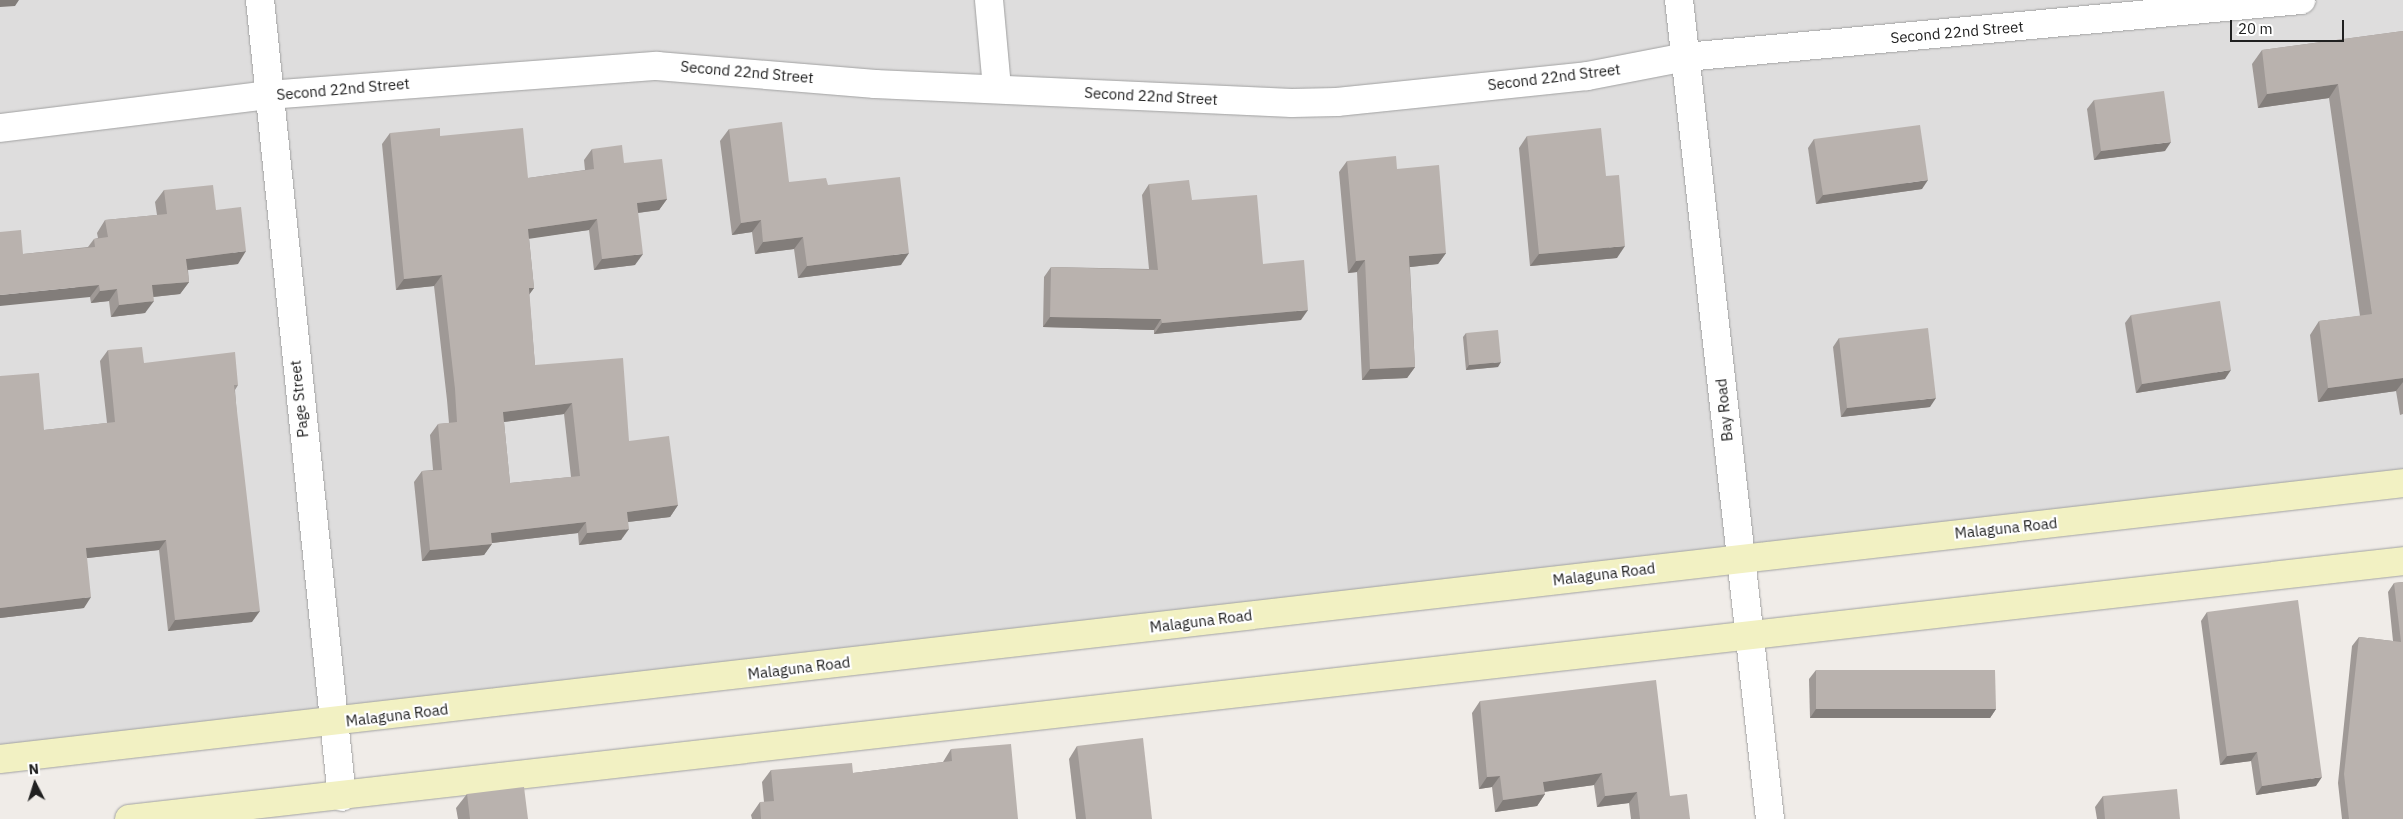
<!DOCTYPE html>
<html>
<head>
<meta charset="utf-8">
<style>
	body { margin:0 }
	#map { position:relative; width:2403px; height:819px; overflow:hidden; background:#f0ece8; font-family:"IBM Plex Sans",sans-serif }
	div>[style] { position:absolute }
	.residential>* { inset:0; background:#dedddd }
	.roads { filter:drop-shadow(0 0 1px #a1a1a1) drop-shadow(0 0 1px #a1a1a1) }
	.street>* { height:28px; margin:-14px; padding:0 14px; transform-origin:14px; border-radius:14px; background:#fff }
	.secondary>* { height:28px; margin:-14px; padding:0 14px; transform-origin:14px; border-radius:14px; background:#f2f1c3 }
	.wall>* { inset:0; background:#9f9996 }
	.shaded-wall>* { inset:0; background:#827d7a }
	.building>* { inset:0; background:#b9b2ae }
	span { translate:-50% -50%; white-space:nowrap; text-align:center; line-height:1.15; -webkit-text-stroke:4.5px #fff; paint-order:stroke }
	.street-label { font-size:15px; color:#202020 }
	.north { position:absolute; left:10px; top:759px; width:50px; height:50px; -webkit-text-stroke:4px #fff; paint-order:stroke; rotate:355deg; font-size:14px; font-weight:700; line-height:20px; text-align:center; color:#202020 }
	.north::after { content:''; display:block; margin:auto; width:18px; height:22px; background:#202020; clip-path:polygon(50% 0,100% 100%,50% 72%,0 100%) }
	.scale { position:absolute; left:2230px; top:20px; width:114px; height:22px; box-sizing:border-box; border:2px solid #202020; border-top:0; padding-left:6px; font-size:15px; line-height:18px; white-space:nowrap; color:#202020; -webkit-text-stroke:4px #fff; paint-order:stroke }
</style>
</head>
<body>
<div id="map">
	<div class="residential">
		<i style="clip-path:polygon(0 0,2403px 0,2403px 483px,0 748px)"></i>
	</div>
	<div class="roads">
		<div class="street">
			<i style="left:260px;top:0;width:801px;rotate:84.13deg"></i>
			<i style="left:989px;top:0;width:88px;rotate:84.8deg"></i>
			<i style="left:1679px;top:0;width:824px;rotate:83.66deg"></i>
			<i style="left:0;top:128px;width:270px;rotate:-7deg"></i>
			<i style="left:268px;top:95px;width:390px;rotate:-4.3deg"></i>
			<i style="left:657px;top:66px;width:219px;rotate:4.7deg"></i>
			<i style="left:875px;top:84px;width:417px;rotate:2.6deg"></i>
			<i style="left:1292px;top:103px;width:45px;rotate:-1.3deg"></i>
			<i style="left:1337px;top:102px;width:251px;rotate:-5.9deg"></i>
			<i style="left:1587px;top:76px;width:101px;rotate:-10.9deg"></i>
			<i style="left:1686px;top:57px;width:618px;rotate:-5.3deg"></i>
		</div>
		<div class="secondary">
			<i style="left:0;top:759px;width:2419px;rotate:-6.55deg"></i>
			<i style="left:129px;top:819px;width:2289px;rotate:-6.47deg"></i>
		</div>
	</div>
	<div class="wall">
		<i style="clip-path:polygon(2403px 31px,2403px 414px,2400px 415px,2396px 391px,2318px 402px,2310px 335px,2319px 321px,2360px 316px,2329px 98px,2258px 108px,2252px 64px,2262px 50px)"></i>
		<i style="clip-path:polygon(2094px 100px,2165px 151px,2094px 160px,2087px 109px)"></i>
		<i style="clip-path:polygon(729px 129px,789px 182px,828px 185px,901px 265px,798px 278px,794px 249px,755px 254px,752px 232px,732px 235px,720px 141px)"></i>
		<i style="clip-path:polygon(evenodd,390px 133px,440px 136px,528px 178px,585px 170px,584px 160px,592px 149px,624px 163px,667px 199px,659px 210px,638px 213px,635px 265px,594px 270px,589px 230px,529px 238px,534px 288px,529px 294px,535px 365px,629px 441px,678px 505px,670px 517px,628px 522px,621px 540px,579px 545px,578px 533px,492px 543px,484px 555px,422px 561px,414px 482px,422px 471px,433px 470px,430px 435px,438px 424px,449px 423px,447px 400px,434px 286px,396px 290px,382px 144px,390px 133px,564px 414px,571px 477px,510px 483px,504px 422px,564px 414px)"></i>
		<i style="clip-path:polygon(1527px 136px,1617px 258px,1530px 266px,1519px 148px)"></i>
		<i style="clip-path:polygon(1814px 139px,1922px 189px,1816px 204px,1808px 148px)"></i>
		<i style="clip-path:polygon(1347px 161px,1397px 169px,1446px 253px,1438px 264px,1410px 267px,1415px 367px,1407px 378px,1362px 380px,1357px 272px,1348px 273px,1339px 172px)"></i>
		<i style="clip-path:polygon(1149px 184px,1192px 200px,1263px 264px,1301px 320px,1154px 334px,1154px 330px,1043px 327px,1044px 277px,1051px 267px,1149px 269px,1142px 195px)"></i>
		<i style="clip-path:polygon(164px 190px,216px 210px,238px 264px,188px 270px,189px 282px,180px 294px,153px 297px,145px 313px,111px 317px,109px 301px,91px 303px,90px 297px,23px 254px,88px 247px,94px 239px,98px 238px,97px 233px,105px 220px,157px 215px,155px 202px)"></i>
		<i style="clip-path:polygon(2131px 315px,2225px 379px,2136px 393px,2125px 323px)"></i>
		<i style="clip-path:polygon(1466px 333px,1498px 367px,1466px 370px,1463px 337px)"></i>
		<i style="clip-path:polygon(1839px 338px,1930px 407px,1841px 417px,1833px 347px)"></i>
		<i style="clip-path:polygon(108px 350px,144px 363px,238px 385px,235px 390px,252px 622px,168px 631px,159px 550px,87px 558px,84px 608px,0 618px,0 376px,44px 430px,107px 423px,100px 361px)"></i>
		<i style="clip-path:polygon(2403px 582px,2403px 819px,2342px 819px,2338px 783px,2352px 646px,2359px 637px,2393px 641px,2388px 592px,2394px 583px)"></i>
		<i style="clip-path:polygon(2207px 612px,2316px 786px,2256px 795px,2251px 761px,2220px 765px,2201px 621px)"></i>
		<i style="clip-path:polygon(1816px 670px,1996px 709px,1990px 718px,1810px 718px,1809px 679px)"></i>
		<i style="clip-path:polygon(1480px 701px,1670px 796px,1690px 819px,1631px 819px,1629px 803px,1597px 807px,1594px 785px,1544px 792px,1545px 794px,1537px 806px,1495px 812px,1492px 787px,1479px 789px,1472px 713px)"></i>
		<i style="clip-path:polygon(1077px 746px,1152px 819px,1076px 819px,1069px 759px)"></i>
		<i style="clip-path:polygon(951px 749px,1018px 819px,752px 819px,751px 815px,760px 802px,764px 802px,762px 782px,771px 770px,853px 773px,943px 762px)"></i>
		<i style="clip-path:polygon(467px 794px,528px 819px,458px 819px,456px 808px)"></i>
		<i style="clip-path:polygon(2103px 796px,2180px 819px,2097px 819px,2095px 807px)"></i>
	</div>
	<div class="shaded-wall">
		<i style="clip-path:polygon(0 0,19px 0,15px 6px,0 7px)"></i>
		<i style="clip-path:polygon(2338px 84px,2329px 98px,2258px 108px,2267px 94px)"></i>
		<i style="clip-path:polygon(2171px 142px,2165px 151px,2094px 160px,2101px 151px)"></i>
		<i style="clip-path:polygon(1928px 180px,1922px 189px,1816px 204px,1823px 195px)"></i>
		<i style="clip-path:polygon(667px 199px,659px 210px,629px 214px,637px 203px)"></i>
		<i style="clip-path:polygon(597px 219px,589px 230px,521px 240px,528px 229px)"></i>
		<i style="clip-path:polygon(761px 220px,752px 232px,732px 235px,741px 223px)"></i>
		<i style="clip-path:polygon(803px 237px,794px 249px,755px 254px,763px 242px)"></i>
		<i style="clip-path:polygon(1625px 246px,1617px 258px,1530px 266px,1539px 254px)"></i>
		<i style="clip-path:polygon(246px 251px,238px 264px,178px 271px,186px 259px)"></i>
		<i style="clip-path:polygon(909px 253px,901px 265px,798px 278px,807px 266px)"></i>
		<i style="clip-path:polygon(1446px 253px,1438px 264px,1401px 268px,1409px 256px)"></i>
		<i style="clip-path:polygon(643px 254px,635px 265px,594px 270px,602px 259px)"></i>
		<i style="clip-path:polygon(1365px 260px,1357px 272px,1348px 273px,1356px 261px)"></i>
		<i style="clip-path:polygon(442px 275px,434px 286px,396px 290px,404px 279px)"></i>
		<i style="clip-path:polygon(189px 282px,180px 294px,143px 298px,152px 285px)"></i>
		<i style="clip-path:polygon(99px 285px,90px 297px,0 306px,0 295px)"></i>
		<i style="clip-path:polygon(529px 288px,534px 288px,526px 299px)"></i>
		<i style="clip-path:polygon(117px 289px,109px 301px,91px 303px,100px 291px)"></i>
		<i style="clip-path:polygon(154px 301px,145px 313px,111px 317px,119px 305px)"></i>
		<i style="clip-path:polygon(1308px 310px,1301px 320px,1154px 334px,1162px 323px)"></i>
		<i style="clip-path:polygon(1050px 317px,1161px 319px,1154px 330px,1043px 327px)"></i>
		<i style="clip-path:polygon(1501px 362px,1498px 367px,1466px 370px,1469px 365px)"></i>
		<i style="clip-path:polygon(1415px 367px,1407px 378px,1362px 380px,1370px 369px)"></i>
		<i style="clip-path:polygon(2231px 370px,2225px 379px,2136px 393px,2142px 384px)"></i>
		<i style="clip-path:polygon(2403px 378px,2403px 382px,2396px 391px,2318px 402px,2328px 388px)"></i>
		<i style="clip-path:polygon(1936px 398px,1930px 407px,1841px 417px,1847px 408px)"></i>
		<i style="clip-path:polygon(572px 403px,564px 414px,496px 423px,503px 412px)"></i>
		<i style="clip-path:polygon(678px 505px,670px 517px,619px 523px,627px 512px)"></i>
		<i style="clip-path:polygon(586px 522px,578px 533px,483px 544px,491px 533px)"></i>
		<i style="clip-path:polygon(629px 529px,621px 540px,579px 545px,587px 533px)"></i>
		<i style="clip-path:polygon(166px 540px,159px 550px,79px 559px,86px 548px)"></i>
		<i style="clip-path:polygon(492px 544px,484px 555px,422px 561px,430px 550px)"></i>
		<i style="clip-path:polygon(91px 597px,84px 608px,0 618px,0 608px)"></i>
		<i style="clip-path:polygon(260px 611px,252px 622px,168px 631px,175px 620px)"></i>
		<i style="clip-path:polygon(1816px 709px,1996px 709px,1990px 718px,1810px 718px)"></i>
		<i style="clip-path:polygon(2257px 752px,2251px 761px,2220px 765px,2227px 756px)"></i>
		<i style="clip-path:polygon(1602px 773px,1594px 785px,1535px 793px,1543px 782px)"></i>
		<i style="clip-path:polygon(1500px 776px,1492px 787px,1479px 789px,1487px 777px)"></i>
		<i style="clip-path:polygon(2322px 777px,2316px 786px,2256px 795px,2262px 786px)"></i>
		<i style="clip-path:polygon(1637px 792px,1629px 803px,1597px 807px,1605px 796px)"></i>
		<i style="clip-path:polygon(1545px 794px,1537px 806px,1495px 812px,1503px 800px)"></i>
	</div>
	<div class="building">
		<i style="clip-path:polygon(2403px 31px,2403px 378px,2328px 388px,2319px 321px,2372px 314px,2338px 84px,2267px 94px,2262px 50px)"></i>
		<i style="clip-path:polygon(2164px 91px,2171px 142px,2101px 151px,2094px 100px)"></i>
		<i style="clip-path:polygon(782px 122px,789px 182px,826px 178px,828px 185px,900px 177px,909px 253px,807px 266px,803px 237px,763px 242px,761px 220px,741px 223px,729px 129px)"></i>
		<i style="clip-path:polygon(1920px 125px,1928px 180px,1823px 195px,1814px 139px)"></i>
		<i style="clip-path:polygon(evenodd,440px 128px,440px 136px,523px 128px,528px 178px,594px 169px,592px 149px,622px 145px,624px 163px,662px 159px,667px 199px,637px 203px,643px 254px,602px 259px,597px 219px,528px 229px,534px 288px,529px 288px,535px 365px,623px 358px,629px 441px,669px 436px,678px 505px,627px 512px,629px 529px,587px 533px,586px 522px,491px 533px,492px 544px,430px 550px,422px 471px,442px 470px,438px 424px,457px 422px,455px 389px,442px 275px,404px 279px,390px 133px,440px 128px,572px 403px,580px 476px,510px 483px,503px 412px,572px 403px)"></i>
		<i style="clip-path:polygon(1601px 128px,1606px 176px,1619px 175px,1625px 246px,1539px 254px,1527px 136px)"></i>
		<i style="clip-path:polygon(1396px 156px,1397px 169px,1439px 165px,1446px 253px,1409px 256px,1415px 367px,1370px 369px,1365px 260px,1356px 261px,1347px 161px)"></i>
		<i style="clip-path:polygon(1189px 180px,1192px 200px,1257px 195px,1263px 264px,1304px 260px,1308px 310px,1162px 323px,1161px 319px,1050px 317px,1051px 267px,1158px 270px,1149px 184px)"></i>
		<i style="clip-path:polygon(213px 185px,216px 210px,241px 207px,246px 251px,186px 259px,189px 282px,152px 285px,154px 301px,119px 305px,117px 289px,100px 291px,99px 285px,0 295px,0 232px,21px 230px,23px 254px,95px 247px,94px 239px,108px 237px,105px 220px,167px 214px,164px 190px)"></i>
		<i style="clip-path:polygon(2220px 301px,2231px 370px,2142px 384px,2131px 315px)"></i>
		<i style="clip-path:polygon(1928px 328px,1936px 398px,1847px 408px,1839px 338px)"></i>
		<i style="clip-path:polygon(1498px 330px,1501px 362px,1469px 365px,1466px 333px)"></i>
		<i style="clip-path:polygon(142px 347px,144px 363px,235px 352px,238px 385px,234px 385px,260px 611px,175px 620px,166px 540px,86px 548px,91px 597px,0 608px,0 376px,39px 373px,44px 430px,115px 422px,108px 350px)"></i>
		<i style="clip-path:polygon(2403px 582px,2403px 819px,2349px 819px,2344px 774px,2359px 637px,2401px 642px,2394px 583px)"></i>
		<i style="clip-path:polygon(2298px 600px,2322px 777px,2262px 786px,2257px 752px,2227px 756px,2207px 612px)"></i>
		<i style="clip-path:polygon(1816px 670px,1995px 670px,1996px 709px,1816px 709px)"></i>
		<i style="clip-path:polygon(1656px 680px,1670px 796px,1687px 794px,1690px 819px,1640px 819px,1637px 792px,1605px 796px,1602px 773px,1543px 782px,1545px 794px,1503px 800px,1500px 776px,1487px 777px,1480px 701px)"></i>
		<i style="clip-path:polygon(1143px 738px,1152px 819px,1086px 819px,1077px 746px)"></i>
		<i style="clip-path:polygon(1011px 744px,1018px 819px,761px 819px,760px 802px,774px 801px,771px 770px,852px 763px,853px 773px,952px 761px,951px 749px)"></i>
		<i style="clip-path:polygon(524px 787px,528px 819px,470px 819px,467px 794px)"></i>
		<i style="clip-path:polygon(2177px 789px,2180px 819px,2105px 819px,2103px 796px)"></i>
	</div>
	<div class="street-label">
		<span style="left:1957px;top:32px;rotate:-5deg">Second 22nd Street</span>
		<span style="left:747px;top:72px;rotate:5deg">Second 22nd Street</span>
		<span style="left:1554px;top:77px;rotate:-7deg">Second 22nd Street</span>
		<span style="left:343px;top:89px;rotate:-5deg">Second 22nd Street</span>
		<span style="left:1151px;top:96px;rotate:3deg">Second 22nd Street</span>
		<span style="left:299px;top:399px;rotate:-96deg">Page Street</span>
		<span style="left:1724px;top:410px;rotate:-96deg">Bay Road</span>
		<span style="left:2006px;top:528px;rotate:-6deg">Malaguna Road</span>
		<span style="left:1604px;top:574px;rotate:-7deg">Malaguna Road</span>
		<span style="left:1201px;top:621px;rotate:-7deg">Malaguna Road</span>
		<span style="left:799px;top:668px;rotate:-7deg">Malaguna Road</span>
		<span style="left:397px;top:715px;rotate:-7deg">Malaguna Road</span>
	</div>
	<div class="north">N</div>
	<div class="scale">20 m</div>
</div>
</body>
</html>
